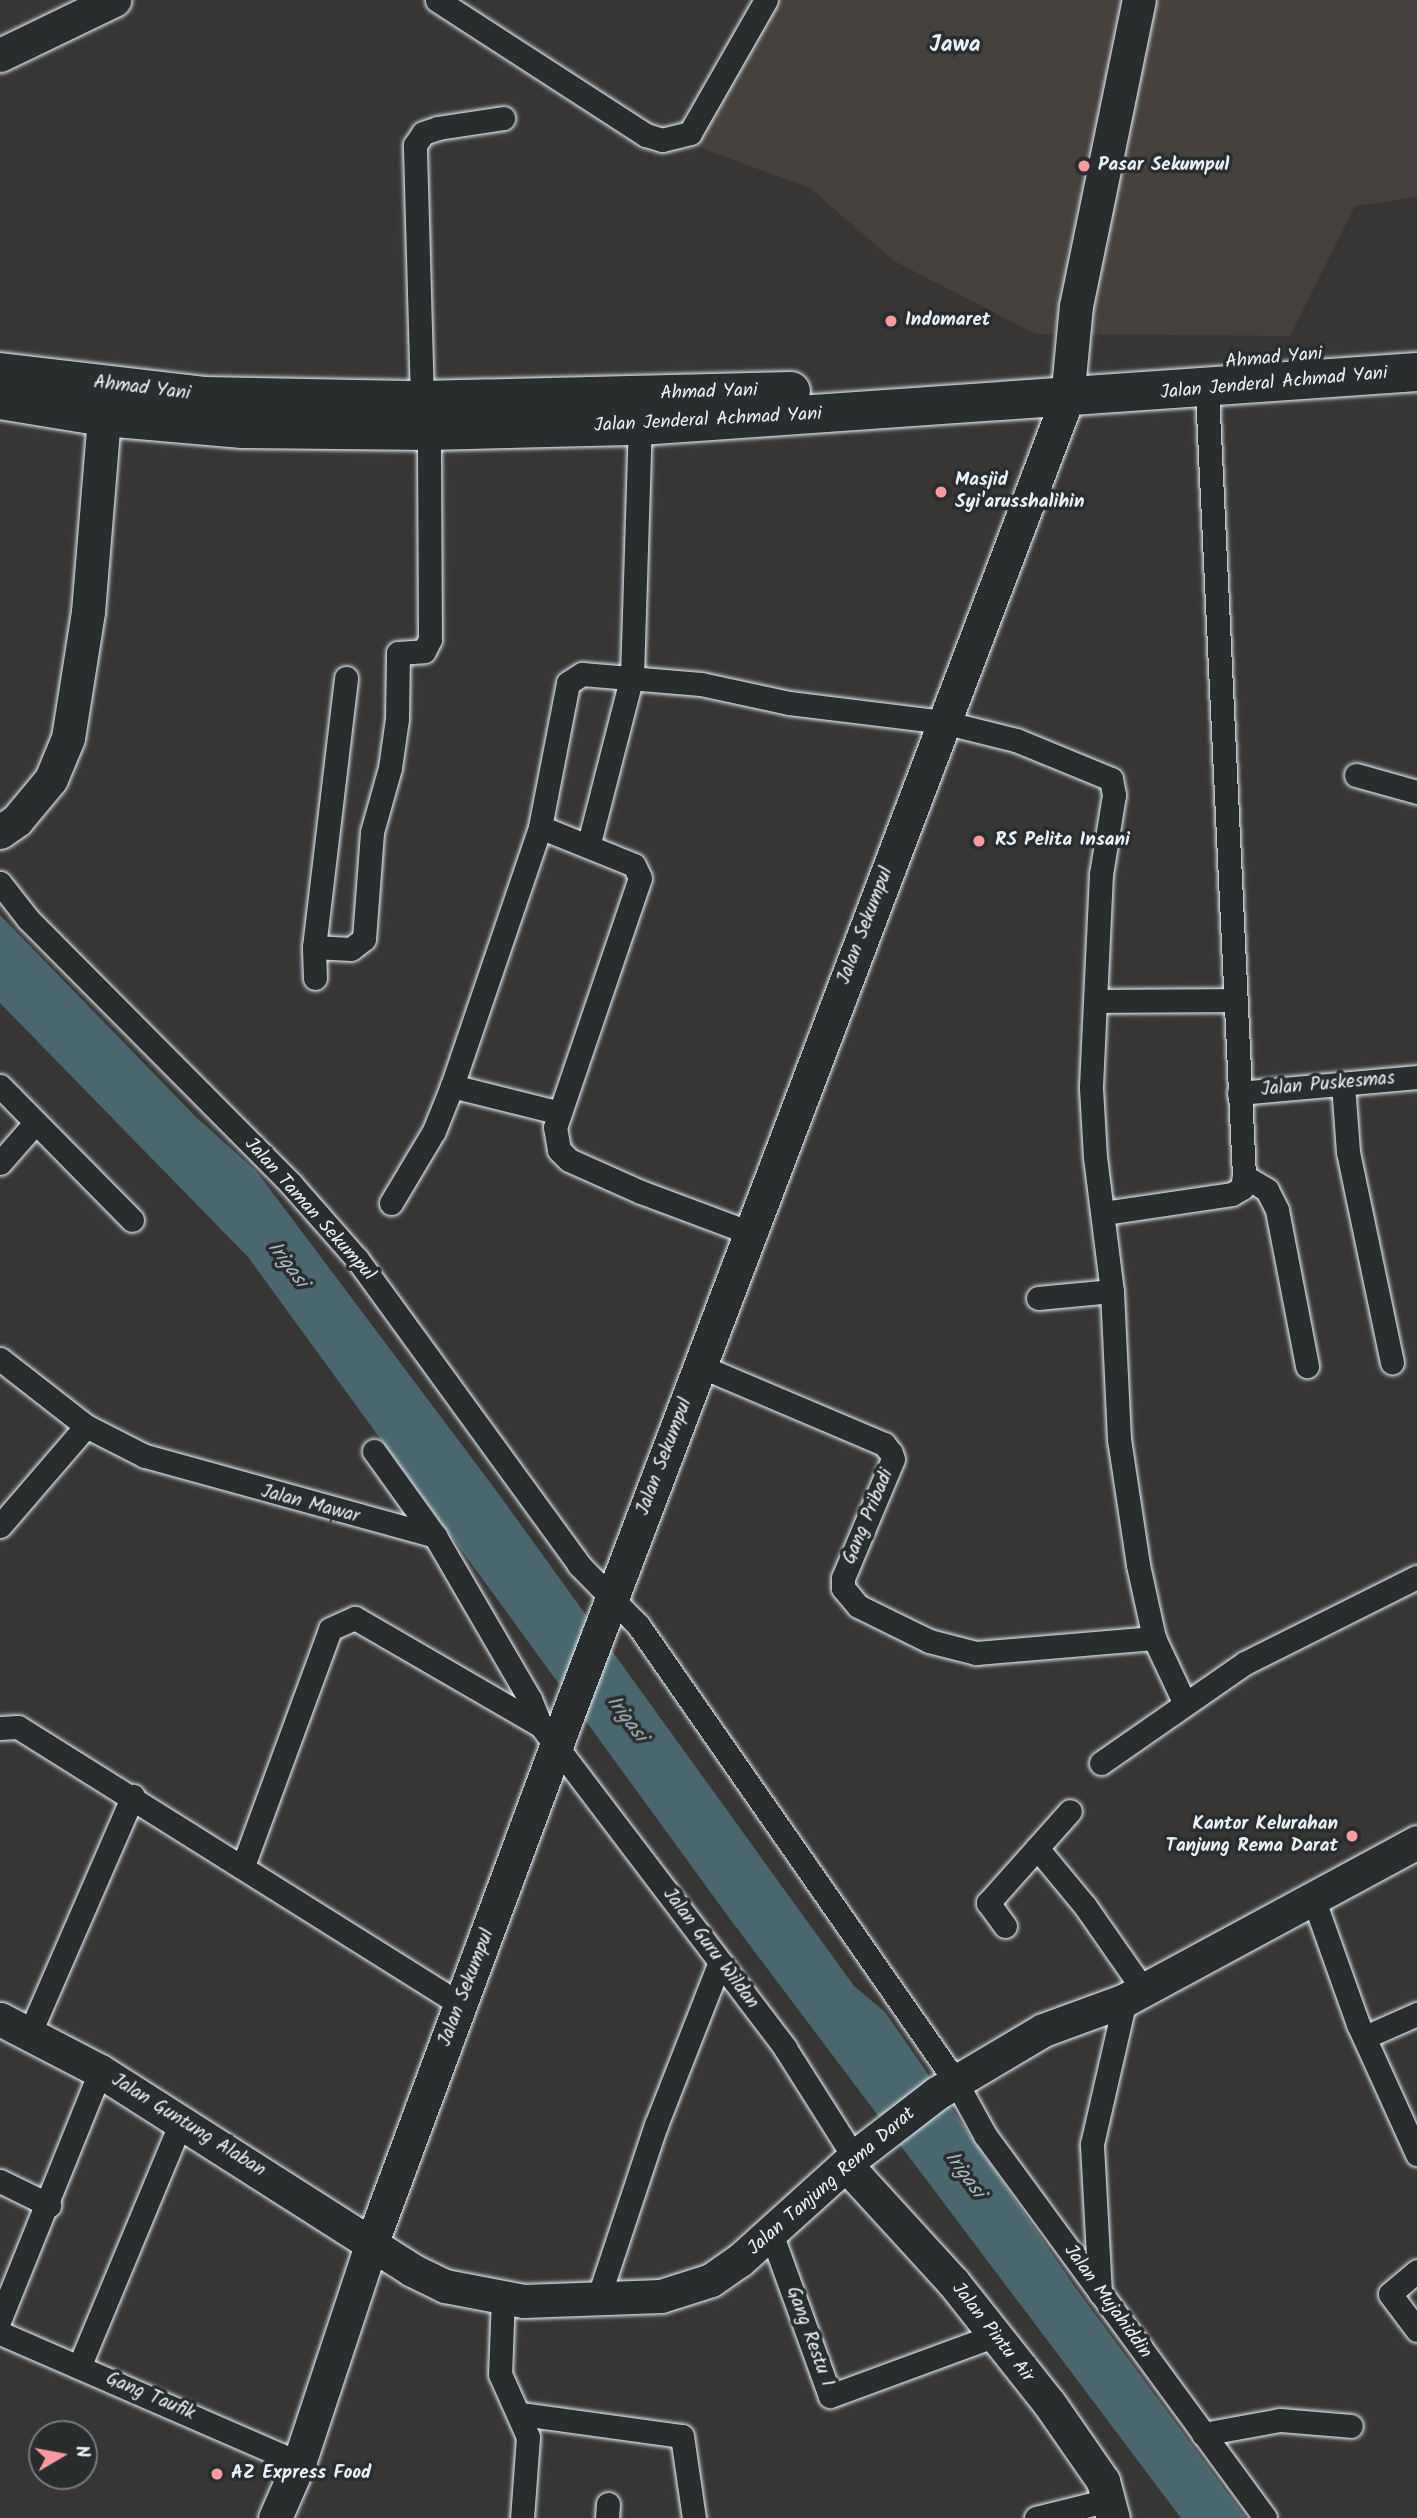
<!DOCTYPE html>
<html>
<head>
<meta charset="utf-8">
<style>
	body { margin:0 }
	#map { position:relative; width:1417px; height:2518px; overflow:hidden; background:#373635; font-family:Kalam,sans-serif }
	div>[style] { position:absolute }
	.built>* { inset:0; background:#46413d }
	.water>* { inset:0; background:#4a666e }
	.roads { filter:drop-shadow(0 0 2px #e8f1f8) drop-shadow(0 0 2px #e8f1f8) }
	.street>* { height:23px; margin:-11.5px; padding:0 11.5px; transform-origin:11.5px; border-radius:11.5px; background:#2a2d2e }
	.secondary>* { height:33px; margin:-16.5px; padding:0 16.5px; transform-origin:16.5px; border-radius:16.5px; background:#2a2d2e }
	.highway>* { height:38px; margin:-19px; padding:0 19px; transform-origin:19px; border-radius:19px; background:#2a2d2e }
	.dots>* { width:19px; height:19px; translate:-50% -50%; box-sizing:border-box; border:4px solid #2a2d2e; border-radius:50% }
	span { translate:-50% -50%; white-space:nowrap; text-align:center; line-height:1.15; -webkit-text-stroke:7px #2a2d2e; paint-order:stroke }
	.poi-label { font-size:19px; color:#e8f1f8; font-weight:700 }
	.left { translate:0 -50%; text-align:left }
	.right { translate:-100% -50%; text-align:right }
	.street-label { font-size:19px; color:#e8f1f8 }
	.water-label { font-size:21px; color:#a9b9c1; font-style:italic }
	.quarter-label { font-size:23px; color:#e8f1f8; font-weight:700 }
	.north { position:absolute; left:28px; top:2420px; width:70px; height:70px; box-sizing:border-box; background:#2a2d2e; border:2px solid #767b7f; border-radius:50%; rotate:80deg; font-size:19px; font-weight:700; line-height:28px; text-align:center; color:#e8f1f8 }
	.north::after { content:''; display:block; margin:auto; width:24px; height:32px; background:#ff9aa2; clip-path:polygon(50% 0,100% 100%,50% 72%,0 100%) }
</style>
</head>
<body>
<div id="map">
	<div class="built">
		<i style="clip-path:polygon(776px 0,1417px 0,1417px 197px,1355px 206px,1290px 336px,1036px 334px,894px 261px,810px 188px,690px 144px)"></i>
	</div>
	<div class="water">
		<i style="clip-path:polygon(0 915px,196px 1117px,257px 1172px,495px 1489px,854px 1986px,885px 2012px,1075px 2287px,1246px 2518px,1181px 2518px,730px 1919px,248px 1257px,0 1003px)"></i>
	</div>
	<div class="roads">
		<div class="street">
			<i style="left:437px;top:0;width:249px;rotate:32.9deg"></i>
			<i style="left:646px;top:135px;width:17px;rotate:17deg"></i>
			<i style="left:662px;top:140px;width:29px;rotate:-14deg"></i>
			<i style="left:690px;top:133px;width:153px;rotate:-60.3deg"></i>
			<i style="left:422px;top:400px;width:255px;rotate:-91.6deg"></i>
			<i style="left:415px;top:145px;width:14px;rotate:-56deg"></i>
			<i style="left:423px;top:133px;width:16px;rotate:-18deg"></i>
			<i style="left:438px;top:128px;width:66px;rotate:-8.7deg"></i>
			<i style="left:1356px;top:775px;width:63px;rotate:15.6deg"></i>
			<i style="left:540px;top:827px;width:101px;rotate:22deg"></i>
			<i style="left:634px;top:865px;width:14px;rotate:65deg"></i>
			<i style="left:640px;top:878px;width:263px;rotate:108.8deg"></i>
			<i style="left:555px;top:1127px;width:23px;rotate:80deg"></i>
			<i style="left:559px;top:1150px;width:14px;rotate:45deg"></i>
			<i style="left:569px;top:1160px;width:79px;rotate:24deg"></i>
			<i style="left:641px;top:1192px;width:116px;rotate:20.6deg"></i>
			<i style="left:589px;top:843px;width:172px;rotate:-75.6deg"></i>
			<i style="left:632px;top:676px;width:250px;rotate:-88.2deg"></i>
			<i style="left:0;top:883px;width:46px;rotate:52.1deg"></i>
			<i style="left:28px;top:919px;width:373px;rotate:45.2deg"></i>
			<i style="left:291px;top:1184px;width:100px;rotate:48.7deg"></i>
			<i style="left:357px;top:1259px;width:378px;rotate:54deg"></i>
			<i style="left:579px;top:1565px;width:84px;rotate:45.5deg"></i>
			<i style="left:638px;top:1625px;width:557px;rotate:55.17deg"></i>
			<i style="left:956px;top:2082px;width:60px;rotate:61.3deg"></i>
			<i style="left:985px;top:2135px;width:474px;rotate:53.8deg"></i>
			<i style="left:314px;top:947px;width:37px;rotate:3deg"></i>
			<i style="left:351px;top:949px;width:16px;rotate:-38deg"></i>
			<i style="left:364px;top:939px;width:107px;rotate:-85.7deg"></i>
			<i style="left:372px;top:832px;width:66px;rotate:-74.3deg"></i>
			<i style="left:390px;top:768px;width:49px;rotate:-81.9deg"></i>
			<i style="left:397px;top:719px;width:66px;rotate:-89.1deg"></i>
			<i style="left:398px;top:653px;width:26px;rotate:-4deg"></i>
			<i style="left:424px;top:651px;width:13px;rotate:-63deg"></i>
			<i style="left:430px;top:639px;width:208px;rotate:-90.3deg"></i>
			<i style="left:315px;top:978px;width:31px;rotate:-92deg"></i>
			<i style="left:314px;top:947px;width:271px;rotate:-83.2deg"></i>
			<i style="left:1099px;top:1001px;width:135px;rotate:-0.4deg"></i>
			<i style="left:1343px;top:1084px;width:68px;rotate:85.8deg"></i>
			<i style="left:1348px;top:1152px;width:215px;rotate:78.2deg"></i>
			<i style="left:0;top:1086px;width:188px;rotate:45.4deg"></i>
			<i style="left:452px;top:1086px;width:111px;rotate:14deg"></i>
			<i style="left:1239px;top:1093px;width:179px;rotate:-5.1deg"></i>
			<i style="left:0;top:1163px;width:53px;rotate:-48.8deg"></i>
			<i style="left:1244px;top:1176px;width:27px;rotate:31deg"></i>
			<i style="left:1267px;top:1190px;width:22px;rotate:63deg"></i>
			<i style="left:1277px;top:1210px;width:159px;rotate:79.1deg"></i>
			<i style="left:391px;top:1203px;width:84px;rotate:-59.2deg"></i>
			<i style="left:434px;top:1131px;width:48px;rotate:-68.2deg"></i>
			<i style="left:452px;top:1086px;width:274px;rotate:-71.2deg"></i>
			<i style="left:540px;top:827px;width:147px;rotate:-79deg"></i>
			<i style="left:568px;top:683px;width:17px;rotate:-33deg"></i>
			<i style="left:582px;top:674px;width:119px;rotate:4.8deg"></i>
			<i style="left:701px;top:684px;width:90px;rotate:12.2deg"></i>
			<i style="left:789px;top:703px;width:155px;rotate:7deg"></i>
			<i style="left:943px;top:722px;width:75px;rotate:13.9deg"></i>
			<i style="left:1016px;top:740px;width:103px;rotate:22.3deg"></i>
			<i style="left:1111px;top:779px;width:16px;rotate:79deg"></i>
			<i style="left:1114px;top:795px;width:80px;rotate:99.3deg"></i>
			<i style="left:1101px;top:874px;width:214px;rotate:92.7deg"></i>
			<i style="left:1091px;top:1088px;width:69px;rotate:86.7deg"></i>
			<i style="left:1095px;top:1157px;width:135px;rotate:82.8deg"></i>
			<i style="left:1104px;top:1213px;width:129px;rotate:-8.4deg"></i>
			<i style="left:1232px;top:1194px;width:12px;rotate:-31deg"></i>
			<i style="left:1242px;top:1188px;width:12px;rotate:-81deg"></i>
			<i style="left:1244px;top:1176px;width:787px;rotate:-92.7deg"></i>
			<i style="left:1038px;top:1298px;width:74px;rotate:-5.4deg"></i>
			<i style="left:1112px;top:1291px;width:148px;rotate:87.3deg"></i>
			<i style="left:1119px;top:1439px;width:127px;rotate:81.4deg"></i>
			<i style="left:1138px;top:1565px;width:75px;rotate:77.6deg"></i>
			<i style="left:1154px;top:1638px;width:73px;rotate:64.8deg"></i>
			<i style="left:0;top:1359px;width:109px;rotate:37.9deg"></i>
			<i style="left:86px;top:1426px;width:66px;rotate:27deg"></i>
			<i style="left:145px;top:1456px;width:301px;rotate:15.4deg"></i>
			<i style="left:435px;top:1536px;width:189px;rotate:59.8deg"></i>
			<i style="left:530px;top:1699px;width:29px;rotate:68deg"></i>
			<i style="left:700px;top:1366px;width:200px;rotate:23deg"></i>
			<i style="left:884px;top:1444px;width:11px;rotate:52deg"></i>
			<i style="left:891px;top:1453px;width:6px;rotate:72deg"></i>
			<i style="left:893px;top:1459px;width:129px;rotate:112.8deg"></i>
			<i style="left:843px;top:1578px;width:10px;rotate:90deg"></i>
			<i style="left:843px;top:1588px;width:23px;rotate:50deg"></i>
			<i style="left:858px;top:1606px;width:79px;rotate:26.2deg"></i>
			<i style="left:929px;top:1641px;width:49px;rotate:14.3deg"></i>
			<i style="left:976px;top:1653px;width:179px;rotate:-4.8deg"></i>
			<i style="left:374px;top:1451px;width:105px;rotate:54.3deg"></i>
			<i style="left:0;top:1526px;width:132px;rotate:-49.3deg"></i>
			<i style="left:0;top:1728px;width:18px;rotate:-3deg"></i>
			<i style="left:18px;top:1727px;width:522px;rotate:32.08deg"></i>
			<i style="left:1101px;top:1763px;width:175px;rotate:-34.8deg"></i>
			<i style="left:1245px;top:1663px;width:192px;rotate:-26.6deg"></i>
			<i style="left:1037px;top:1848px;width:75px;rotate:50.4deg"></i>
			<i style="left:1085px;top:1906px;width:101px;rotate:55.1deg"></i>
			<i style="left:243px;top:1866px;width:252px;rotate:-69.8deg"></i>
			<i style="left:330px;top:1629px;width:27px;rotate:-24deg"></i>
			<i style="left:355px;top:1618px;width:215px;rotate:30.1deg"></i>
			<i style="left:541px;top:1726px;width:404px;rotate:52.8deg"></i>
			<i style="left:785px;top:2048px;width:129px;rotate:57.7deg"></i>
			<i style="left:1312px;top:1895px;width:137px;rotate:70.4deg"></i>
			<i style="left:1358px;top:2024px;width:143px;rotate:65.6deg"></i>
			<i style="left:1005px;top:1926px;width:29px;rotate:-126deg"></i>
			<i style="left:988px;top:1903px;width:123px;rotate:-48.3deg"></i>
			<i style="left:28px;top:2037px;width:263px;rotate:-66.5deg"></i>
			<i style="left:1365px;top:2037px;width:57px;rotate:-23.9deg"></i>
			<i style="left:0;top:2181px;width:55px;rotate:26.1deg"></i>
			<i style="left:771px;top:2233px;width:173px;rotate:70.1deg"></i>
			<i style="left:830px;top:2396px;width:174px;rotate:-20.2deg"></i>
			<i style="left:1417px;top:2271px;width:35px;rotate:140deg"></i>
			<i style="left:1390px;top:2294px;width:45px;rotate:53.1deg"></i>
			<i style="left:1100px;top:2293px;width:149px;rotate:-93.1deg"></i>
			<i style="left:1092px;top:2144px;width:148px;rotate:-77.1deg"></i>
			<i style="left:503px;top:2297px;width:77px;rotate:92.2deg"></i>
			<i style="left:500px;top:2374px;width:69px;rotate:66deg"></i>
			<i style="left:528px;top:2437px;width:81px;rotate:94.2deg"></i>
			<i style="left:597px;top:2302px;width:187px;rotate:-71.6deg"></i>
			<i style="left:656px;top:2125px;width:175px;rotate:-68.6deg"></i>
			<i style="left:0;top:2319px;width:267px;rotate:-68deg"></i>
			<i style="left:0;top:2333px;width:326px;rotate:23.5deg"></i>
			<i style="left:79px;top:2367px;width:265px;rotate:-67.4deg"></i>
			<i style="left:521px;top:2414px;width:162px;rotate:7.8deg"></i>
			<i style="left:682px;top:2436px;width:83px;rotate:81.7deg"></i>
			<i style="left:1203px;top:2434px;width:78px;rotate:-10.3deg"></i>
			<i style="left:1280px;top:2420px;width:71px;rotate:4.8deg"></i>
			<i style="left:607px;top:2518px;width:14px;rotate:-86deg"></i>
			<i style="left:1036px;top:2518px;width:75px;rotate:-13.9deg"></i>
		</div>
		<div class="secondary">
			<i style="left:0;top:55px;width:127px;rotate:-25.8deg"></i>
			<i style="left:0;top:832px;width:21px;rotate:-35deg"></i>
			<i style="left:17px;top:820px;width:53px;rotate:-50.3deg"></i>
			<i style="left:51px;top:779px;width:44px;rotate:-67.5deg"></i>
			<i style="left:68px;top:738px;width:128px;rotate:-81deg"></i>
			<i style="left:88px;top:612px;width:196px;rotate:-85.3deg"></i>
			<i style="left:0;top:2019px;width:113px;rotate:27.5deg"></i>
			<i style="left:100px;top:2071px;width:370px;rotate:32.5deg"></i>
			<i style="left:412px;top:2270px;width:37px;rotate:26deg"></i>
			<i style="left:445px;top:2286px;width:80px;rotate:10.8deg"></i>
			<i style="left:524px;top:2301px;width:137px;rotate:-2.1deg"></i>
			<i style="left:661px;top:2296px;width:52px;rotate:-17.7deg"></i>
			<i style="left:711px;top:2280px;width:35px;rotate:-35deg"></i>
			<i style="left:740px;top:2260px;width:154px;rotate:-42.1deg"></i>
			<i style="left:854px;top:2157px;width:105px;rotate:-37.6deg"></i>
			<i style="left:937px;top:2093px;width:123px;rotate:-30.7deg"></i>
			<i style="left:1043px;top:2030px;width:87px;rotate:-20.1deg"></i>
			<i style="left:1125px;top:2000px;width:332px;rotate:-28.4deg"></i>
			<i style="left:846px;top:2165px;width:159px;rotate:47.6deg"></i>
			<i style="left:953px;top:2282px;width:154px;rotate:51.6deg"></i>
			<i style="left:1049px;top:2403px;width:95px;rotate:55.3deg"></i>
			<i style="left:1103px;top:2481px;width:38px;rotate:75deg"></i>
			<i style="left:275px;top:2518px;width:60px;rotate:-66.4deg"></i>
			<i style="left:299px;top:2463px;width:233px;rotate:-71.7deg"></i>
			<i style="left:372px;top:2242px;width:563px;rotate:-69.63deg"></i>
			<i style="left:568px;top:1714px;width:1406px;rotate:-69.22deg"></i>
			<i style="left:1067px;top:399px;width:93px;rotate:-84.5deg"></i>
			<i style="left:1076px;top:306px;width:312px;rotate:-78.4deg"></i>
		</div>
		<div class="highway">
			<i style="left:0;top:372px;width:205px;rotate:6.7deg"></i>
			<i style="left:204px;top:396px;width:218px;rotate:1.1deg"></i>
			<i style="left:422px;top:400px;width:369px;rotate:-1.4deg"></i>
			<i style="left:0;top:400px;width:105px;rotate:9.3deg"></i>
			<i style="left:104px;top:417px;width:139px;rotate:5deg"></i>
			<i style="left:242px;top:429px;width:187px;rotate:0.6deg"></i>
			<i style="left:429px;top:431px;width:211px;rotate:-1.4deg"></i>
			<i style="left:640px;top:426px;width:779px;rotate:-3.98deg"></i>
		</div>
	</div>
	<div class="dots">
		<i style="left:1084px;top:166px;background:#ff9aa2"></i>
		<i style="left:891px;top:321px;background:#ff9aa2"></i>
		<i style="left:941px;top:492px;background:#ff9aa2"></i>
		<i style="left:979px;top:841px;background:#ff9aa2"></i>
		<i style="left:1352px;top:1836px;background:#ff9aa2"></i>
		<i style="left:217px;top:2474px;background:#ff9aa2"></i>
	</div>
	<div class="poi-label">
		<span class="left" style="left:1098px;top:166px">Pasar Sekumpul</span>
		<span class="left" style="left:905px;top:321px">Indomaret</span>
		<span class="left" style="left:955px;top:492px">Masjid<br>Syi'arusshalihin</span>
		<span class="left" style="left:995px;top:841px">RS Pelita Insani</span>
		<span class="right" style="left:1338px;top:1836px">Kantor Kelurahan<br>Tanjung Rema Darat</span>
		<span class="left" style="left:231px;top:2474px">AZ Express Food</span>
	</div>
	<div class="street-label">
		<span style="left:1274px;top:359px;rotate:-5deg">Ahmad Yani</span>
		<span style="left:1274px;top:384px;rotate:-5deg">Jalan Jenderal Achmad Yani</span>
		<span style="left:142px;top:389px;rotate:7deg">Ahmad Yani</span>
		<span style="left:709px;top:393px;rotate:-2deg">Ahmad Yani</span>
		<span style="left:708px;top:421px;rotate:-3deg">Jalan Jenderal Achmad Yani</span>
		<span style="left:866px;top:926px;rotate:-69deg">Jalan Sekumpul</span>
		<span style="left:1328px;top:1085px;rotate:-5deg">Jalan Puskesmas</span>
		<span style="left:309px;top:1210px;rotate:48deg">Jalan Taman Sekumpul</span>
		<span style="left:665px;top:1457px;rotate:-69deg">Jalan Sekumpul</span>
		<span style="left:310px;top:1505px;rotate:15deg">Jalan Mawar</span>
		<span style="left:869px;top:1517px;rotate:-67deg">Gang Pribadi</span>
		<span style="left:710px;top:1949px;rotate:53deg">Jalan Guru Wildan</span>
		<span style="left:467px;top:1988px;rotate:-69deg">Jalan Sekumpul</span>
		<span style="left:188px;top:2126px;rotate:32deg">Jalan Guntung Alaban</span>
		<span style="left:832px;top:2182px;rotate:-41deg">Jalan Tanjung Rema Darat</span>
		<span style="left:1107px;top:2302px;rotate:54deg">Jalan Mujahiddin</span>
		<span style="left:992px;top:2333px;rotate:52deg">Jalan Pintu Air</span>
		<span style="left:809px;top:2337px;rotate:70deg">Gang Restu I</span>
		<span style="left:150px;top:2397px;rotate:23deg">Gang Taufik</span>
	</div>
	<div class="water-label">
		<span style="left:287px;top:1265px;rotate:53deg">Irigasi</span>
		<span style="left:626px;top:1719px;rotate:53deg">Irigasi</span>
		<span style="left:964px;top:2175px;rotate:54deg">Irigasi</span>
	</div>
	<div class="quarter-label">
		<span style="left:955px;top:45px">Jawa</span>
	</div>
	<div class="north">N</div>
</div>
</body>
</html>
